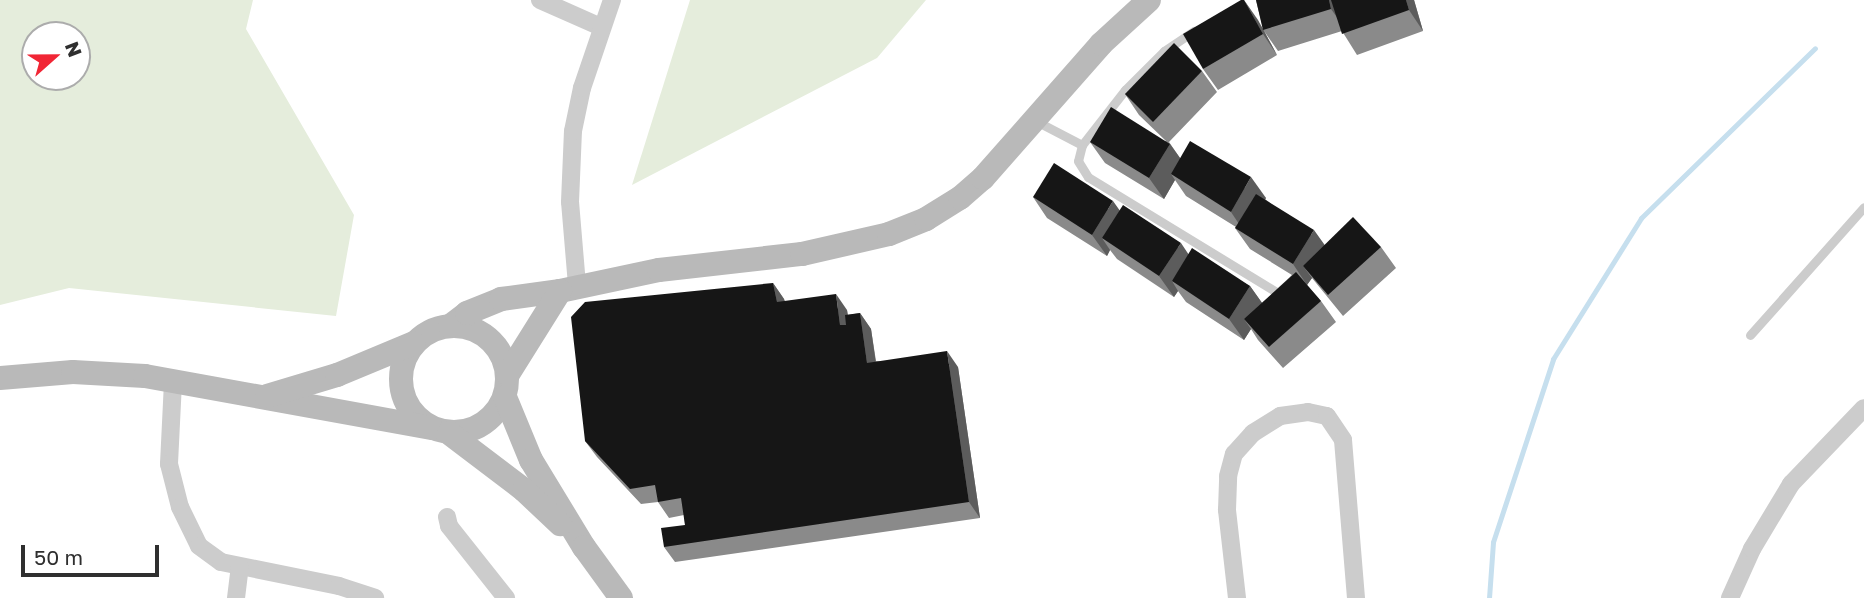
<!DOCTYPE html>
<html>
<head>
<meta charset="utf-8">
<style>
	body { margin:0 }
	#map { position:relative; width:1864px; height:598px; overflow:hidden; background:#fff; font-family:"Golos Text",sans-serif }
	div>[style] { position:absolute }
	.green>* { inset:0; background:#e5eddc }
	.stream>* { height:5px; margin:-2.5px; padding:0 2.5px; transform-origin:2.5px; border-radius:2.5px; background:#c6dfee }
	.lane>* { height:9px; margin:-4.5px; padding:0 4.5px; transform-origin:4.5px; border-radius:4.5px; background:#ccc }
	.street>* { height:18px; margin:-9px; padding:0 9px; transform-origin:9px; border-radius:9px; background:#ccc }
	.secondary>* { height:24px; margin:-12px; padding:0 12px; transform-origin:12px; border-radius:12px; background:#b9b9b9 }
	.secondary>.ring { margin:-12px; padding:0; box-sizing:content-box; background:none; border:24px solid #b9b9b9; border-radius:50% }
	.wall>* { inset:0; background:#8a8a8a }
	.shaded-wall>* { inset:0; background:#5c5c5c }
	.building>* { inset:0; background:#161616 }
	span { translate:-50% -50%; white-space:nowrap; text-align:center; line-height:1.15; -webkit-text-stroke:7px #fff; paint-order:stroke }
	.north { position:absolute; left:21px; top:21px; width:70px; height:70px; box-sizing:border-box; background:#fff; border:2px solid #acacac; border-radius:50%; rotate:69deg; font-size:19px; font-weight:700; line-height:28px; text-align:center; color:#2f2f2f }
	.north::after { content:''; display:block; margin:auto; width:24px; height:32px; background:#f12635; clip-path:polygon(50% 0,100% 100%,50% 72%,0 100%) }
	.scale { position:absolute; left:21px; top:545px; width:138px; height:32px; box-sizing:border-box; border:4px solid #2f2f2f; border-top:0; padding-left:9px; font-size:21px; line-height:24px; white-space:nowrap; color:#2f2f2f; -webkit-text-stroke:5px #fff; paint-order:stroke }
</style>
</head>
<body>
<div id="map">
	<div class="green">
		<i style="clip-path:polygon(evenodd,0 0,253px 0,246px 29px,354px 215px,336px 316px,69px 288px,0 305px,0 0,77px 35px,77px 77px,35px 77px,35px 35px,77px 35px)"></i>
		<i style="clip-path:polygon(690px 0,926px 0,877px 58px,632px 185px)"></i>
	</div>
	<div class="stream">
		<i style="left:1489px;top:598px;width:56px;rotate:-85.9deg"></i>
		<i style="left:1493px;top:542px;width:193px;rotate:-71.8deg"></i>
		<i style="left:1553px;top:359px;width:166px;rotate:-58deg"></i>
		<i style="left:1641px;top:218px;width:243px;rotate:-44.3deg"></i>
	</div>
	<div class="lane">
		<i style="left:1036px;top:121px;width:52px;rotate:27.6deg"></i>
		<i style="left:1082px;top:145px;width:70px;rotate:-52deg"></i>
		<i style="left:1125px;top:90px;width:55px;rotate:-45deg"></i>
		<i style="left:1164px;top:51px;width:36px;rotate:-34deg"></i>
		<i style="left:1082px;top:145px;width:16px;rotate:104deg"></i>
		<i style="left:1078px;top:161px;width:19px;rotate:58deg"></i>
		<i style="left:1088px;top:177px;width:228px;rotate:31.4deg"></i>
		<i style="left:1750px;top:335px;width:171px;rotate:-48.3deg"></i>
	</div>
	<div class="street">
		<i style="left:540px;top:0;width:67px;rotate:23.9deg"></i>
		<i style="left:577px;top:285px;width:83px;rotate:-94.8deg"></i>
		<i style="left:570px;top:202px;width:71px;rotate:-87.6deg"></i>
		<i style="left:573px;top:131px;width:44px;rotate:-78.2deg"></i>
		<i style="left:582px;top:88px;width:93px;rotate:-71.2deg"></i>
		<i style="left:173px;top:382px;width:82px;rotate:92.8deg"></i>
		<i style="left:169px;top:464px;width:44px;rotate:75.7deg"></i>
		<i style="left:180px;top:507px;width:43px;rotate:64deg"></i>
		<i style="left:199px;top:546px;width:27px;rotate:36deg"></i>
		<i style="left:221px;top:562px;width:120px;rotate:11.5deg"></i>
		<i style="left:339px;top:586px;width:38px;rotate:18deg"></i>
		<i style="left:447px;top:517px;width:9px;rotate:77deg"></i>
		<i style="left:449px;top:526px;width:92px;rotate:51.6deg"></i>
		<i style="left:236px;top:598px;width:31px;rotate:-83deg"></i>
		<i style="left:1237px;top:598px;width:89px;rotate:-96.5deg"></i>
		<i style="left:1227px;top:510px;width:34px;rotate:-88deg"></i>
		<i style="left:1228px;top:476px;width:23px;rotate:-75deg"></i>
		<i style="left:1234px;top:454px;width:28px;rotate:-48deg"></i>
		<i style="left:1253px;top:433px;width:32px;rotate:-32deg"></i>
		<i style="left:1280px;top:416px;width:28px;rotate:-8deg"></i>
		<i style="left:1308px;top:412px;width:19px;rotate:12deg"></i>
		<i style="left:1327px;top:416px;width:29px;rotate:56deg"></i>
		<i style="left:1343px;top:440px;width:159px;rotate:85.3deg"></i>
		<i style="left:1730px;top:598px;width:54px;rotate:-65.8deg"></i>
		<i style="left:1752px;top:549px;width:76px;rotate:-59deg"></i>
		<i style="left:1791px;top:484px;width:105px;rotate:-46.2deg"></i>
	</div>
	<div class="secondary">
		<i class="ring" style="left:401px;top:326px;width:82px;height:82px"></i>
		<i style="left:450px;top:326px;width:21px;rotate:-37deg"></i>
		<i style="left:467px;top:313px;width:37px;rotate:-22deg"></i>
		<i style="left:501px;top:299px;width:60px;rotate:-7.7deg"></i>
		<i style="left:560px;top:291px;width:101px;rotate:-12deg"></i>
		<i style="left:659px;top:270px;width:144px;rotate:-6.4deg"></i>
		<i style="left:802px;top:254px;width:89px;rotate:-12.9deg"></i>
		<i style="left:889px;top:234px;width:40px;rotate:-22deg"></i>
		<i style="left:926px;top:219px;width:40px;rotate:-32deg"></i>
		<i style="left:960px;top:198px;width:30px;rotate:-41deg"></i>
		<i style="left:983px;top:178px;width:179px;rotate:-48.6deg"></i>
		<i style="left:1101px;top:44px;width:65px;rotate:-42.5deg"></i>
		<i style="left:508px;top:374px;width:98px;rotate:-57.9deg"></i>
		<i style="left:0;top:378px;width:73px;rotate:-4.7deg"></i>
		<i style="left:73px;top:372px;width:72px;rotate:3.2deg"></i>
		<i style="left:145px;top:376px;width:291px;rotate:10.3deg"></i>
		<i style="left:267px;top:396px;width:73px;rotate:-16.7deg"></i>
		<i style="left:337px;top:375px;width:83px;rotate:-22.6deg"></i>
		<i style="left:505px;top:397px;width:68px;rotate:67.6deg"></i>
		<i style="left:531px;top:460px;width:102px;rotate:58.7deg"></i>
		<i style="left:584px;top:547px;width:63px;rotate:54deg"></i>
		<i style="left:449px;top:433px;width:94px;rotate:37.2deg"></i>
		<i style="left:524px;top:490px;width:50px;rotate:43.4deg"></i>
	</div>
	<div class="wall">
		<i style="clip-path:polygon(1244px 0,1263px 29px,1256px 0,1414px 0,1423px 31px,1357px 55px,1342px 31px,1278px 51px,1264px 31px,1277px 55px,1218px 90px,1203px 69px)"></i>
		<i style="clip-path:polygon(1202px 71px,1217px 92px,1169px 142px,1180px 158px,1266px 198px,1265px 199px,1324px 245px,1381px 247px,1396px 268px,1343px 316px,1312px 278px,1307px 285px,1321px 301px,1336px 322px,1283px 368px,1258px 340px,1251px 329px,1244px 340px,1186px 302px,1178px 291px,1174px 297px,1117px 259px,1110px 250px,1107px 256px,1047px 218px,1033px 197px,1120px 211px,1189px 255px,1250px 286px,1262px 303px,1292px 275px,1250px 249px,1235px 228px,1236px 227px,1186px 196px,1175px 180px,1164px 199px,1105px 163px,1090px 142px,1166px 141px,1139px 115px,1125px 94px)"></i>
		<i style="clip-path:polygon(773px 283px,784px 299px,785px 301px,847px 310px,848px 315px,860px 313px,871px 329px,876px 361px,958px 367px,980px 518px,675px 562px,664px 547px,685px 525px,684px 515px,669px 518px,658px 502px,641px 504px,597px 457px,585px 441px)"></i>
	</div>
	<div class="shaded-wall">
		<i style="clip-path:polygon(1244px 0,1258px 20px,1277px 55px,1263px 34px)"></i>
		<i style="clip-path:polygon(1329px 0,1337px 0,1346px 30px,1331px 9px)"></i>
		<i style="clip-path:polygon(1406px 0,1414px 0,1423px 31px,1409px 10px)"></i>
		<i style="clip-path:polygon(1170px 144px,1185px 165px,1171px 174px,1175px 180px,1164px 199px,1149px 178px)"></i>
		<i style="clip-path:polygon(1251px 177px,1266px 198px,1245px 233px,1231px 212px)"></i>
		<i style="clip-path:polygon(1113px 201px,1128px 222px,1102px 238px,1110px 250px,1107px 256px,1092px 235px)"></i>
		<i style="clip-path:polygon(1314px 230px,1329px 251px,1303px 266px,1312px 278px,1307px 285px,1293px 264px)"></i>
		<i style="clip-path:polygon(1181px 243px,1195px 264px,1172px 281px,1178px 291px,1174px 297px,1159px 276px)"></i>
		<i style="clip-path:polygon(773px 283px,784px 299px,788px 318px,777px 302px)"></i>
		<i style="clip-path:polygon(1250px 286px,1265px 307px,1244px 319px,1251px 329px,1244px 340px,1229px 319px)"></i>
		<i style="clip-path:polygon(836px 294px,847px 310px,851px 341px,840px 325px)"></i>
		<i style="clip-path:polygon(860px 313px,871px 329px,878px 378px,867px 363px)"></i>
		<i style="clip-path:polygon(947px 351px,958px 367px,980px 518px,969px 502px)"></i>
	</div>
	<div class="building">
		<i style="clip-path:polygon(1241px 0,1244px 0,1263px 34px,1203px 69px,1183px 34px)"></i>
		<i style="clip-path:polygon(1256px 0,1329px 0,1331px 9px,1263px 30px)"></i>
		<i style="clip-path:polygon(1331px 0,1406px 0,1409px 10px,1342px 34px)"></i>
		<i style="clip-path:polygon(1174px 43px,1202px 71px,1153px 122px,1125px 94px)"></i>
		<i style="clip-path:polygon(1111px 107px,1170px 144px,1149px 178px,1090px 142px)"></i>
		<i style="clip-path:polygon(1190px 141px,1251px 177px,1231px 212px,1171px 174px)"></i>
		<i style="clip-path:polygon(1054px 163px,1113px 201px,1092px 235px,1033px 197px)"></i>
		<i style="clip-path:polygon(1256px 194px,1314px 230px,1293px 264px,1235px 228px)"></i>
		<i style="clip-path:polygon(1123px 205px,1181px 243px,1159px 276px,1102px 238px)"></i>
		<i style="clip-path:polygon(1353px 217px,1381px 247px,1328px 295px,1303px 266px)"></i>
		<i style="clip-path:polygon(1192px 248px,1250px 286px,1229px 319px,1172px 281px)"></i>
		<i style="clip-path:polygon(1296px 272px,1321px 301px,1269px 347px,1244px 319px)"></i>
		<i style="clip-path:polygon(773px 283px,777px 302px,836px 294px,840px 325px,846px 325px,845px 315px,860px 313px,867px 363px,947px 351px,969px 502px,664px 547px,661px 528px,685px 525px,681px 498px,658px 502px,655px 485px,630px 489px,585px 441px,571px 317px,585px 302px)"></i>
	</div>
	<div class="north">N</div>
	<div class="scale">50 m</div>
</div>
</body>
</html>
